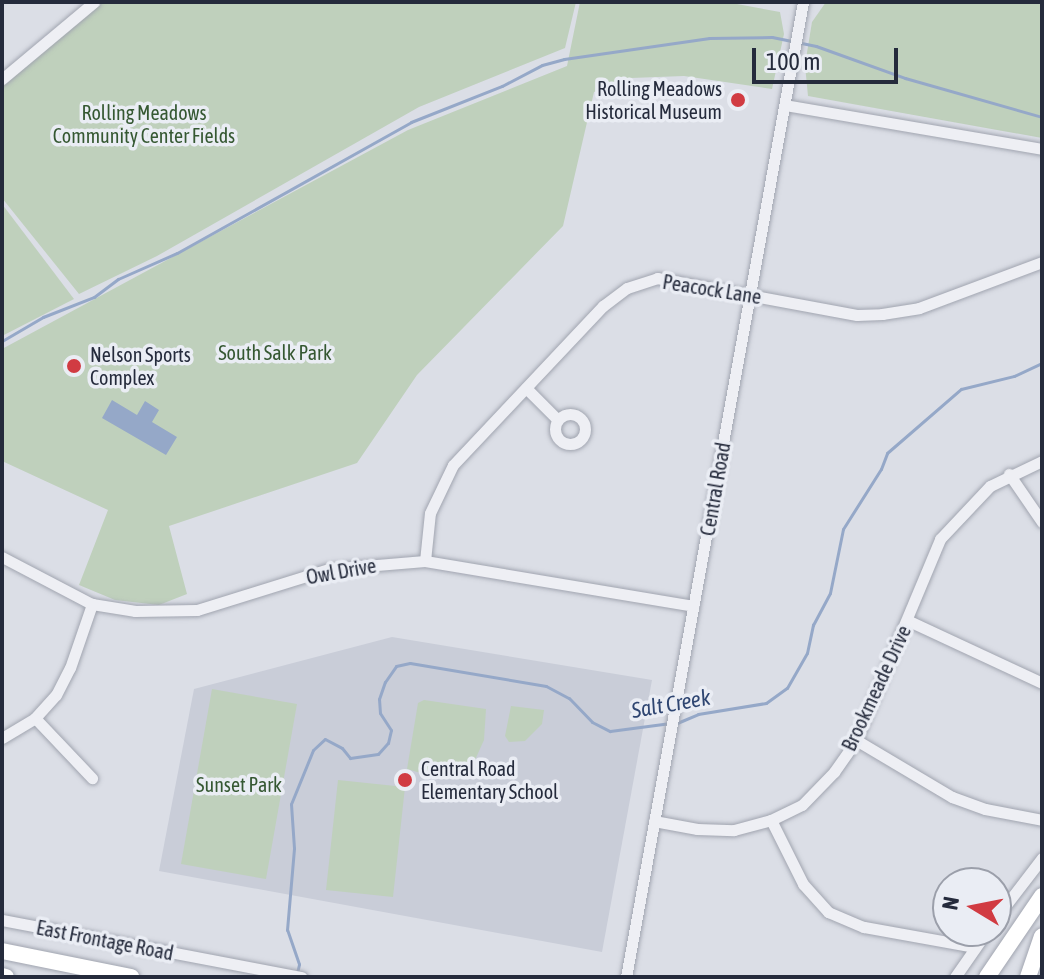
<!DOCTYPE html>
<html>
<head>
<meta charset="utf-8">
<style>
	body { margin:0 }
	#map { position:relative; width:1044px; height:979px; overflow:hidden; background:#dbdee6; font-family:"Asap Condensed",sans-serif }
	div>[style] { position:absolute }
	.built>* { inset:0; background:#c9cdd8 }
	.green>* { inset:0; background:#bfd0bc }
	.water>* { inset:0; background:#95a8c8 }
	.stream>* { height:3px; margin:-1.5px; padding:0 1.5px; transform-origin:1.5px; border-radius:1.5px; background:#95a8c8 }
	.roads { filter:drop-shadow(0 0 2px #a1a5b0) drop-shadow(0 0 2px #a1a5b0) }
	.minor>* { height:11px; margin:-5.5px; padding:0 5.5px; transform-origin:5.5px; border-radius:5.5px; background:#eeeff4 }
	.minor>.ring { margin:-5.5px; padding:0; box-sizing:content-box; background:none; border:11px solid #eeeff4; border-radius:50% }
	.highway>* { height:16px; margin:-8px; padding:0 8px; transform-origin:8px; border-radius:8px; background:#fff }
	.dots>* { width:22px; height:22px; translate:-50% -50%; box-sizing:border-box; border:4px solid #eaedf4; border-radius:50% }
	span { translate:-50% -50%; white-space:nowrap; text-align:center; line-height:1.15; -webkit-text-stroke:7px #eaedf4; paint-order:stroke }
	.poi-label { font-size:20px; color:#252b3c }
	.right { translate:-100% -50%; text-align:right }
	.left { translate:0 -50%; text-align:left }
	.park-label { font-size:20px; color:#355832 }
	.street-label { font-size:20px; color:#252b3c }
	.water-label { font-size:22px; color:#2e4571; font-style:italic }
	.frame { position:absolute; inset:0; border:4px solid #252b3c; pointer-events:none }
	.north { position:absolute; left:932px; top:867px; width:80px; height:80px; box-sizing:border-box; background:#eaedf4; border:2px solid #9b9faa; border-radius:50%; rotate:280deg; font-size:22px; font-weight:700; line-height:32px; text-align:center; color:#252b3c }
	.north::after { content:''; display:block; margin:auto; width:28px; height:36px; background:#d13b42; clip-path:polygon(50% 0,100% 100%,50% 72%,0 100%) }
	.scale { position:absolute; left:752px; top:48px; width:146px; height:36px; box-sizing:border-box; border:4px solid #252b3c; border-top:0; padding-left:10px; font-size:24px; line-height:28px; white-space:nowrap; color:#252b3c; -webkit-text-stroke:6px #eaedf4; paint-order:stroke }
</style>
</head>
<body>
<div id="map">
	<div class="built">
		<i style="clip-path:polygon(392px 637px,652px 680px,602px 952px,159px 871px,194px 689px)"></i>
	</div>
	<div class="green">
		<i style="clip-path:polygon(102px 2px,576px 2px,565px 48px,419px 107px,157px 256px,79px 294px,2px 198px,2px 85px)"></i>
		<i style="clip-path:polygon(580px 2px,726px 2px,780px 12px,784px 34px,772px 89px,684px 76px,631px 78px,594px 92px,563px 226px,417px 375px,357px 463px,169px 526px,187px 594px,159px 605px,115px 600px,79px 585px,108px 510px,2px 461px,2px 349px,408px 130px,567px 66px)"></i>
		<i style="clip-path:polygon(826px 2px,1042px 2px,1042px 138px,808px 96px,805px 65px,812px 22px)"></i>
		<i style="clip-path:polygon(2px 204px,74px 299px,2px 336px)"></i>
		<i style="clip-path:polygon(212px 689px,297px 704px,266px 879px,181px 864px)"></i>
		<i style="clip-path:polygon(424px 700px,486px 709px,484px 740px,475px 760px,457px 774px,434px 777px,407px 769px,418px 703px)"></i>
		<i style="clip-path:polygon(511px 706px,544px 710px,542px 724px,525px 741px,509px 742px,505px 736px)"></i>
		<i style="clip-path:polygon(338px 780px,405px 787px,393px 897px,326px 890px)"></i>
	</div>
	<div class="water">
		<i style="clip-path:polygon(112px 400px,137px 415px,145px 401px,159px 410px,152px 422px,177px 437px,166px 455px,102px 418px)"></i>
	</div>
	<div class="stream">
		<i style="left:2px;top:341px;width:48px;rotate:-30.3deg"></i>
		<i style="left:43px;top:317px;width:55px;rotate:-21.4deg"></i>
		<i style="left:94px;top:297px;width:30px;rotate:-37deg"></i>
		<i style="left:118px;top:279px;width:64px;rotate:-23.8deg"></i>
		<i style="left:177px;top:253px;width:268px;rotate:-29.2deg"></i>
		<i style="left:411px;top:122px;width:98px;rotate:-21.6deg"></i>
		<i style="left:502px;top:86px;width:45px;rotate:-27.7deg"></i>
		<i style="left:542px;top:65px;width:23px;rotate:-15deg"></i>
		<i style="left:564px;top:59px;width:147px;rotate:-8.2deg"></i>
		<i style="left:709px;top:38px;width:63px;rotate:-0.9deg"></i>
		<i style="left:772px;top:37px;width:45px;rotate:11.6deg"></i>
		<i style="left:816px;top:46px;width:95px;rotate:19.8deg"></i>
		<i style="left:905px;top:78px;width:142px;rotate:15.9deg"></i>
		<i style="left:677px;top:723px;width:23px;rotate:-23deg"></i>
		<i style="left:698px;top:714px;width:69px;rotate:-9.2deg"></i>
		<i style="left:766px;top:703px;width:26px;rotate:-36deg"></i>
		<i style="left:787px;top:688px;width:40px;rotate:-60.3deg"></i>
		<i style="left:807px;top:653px;width:29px;rotate:-78deg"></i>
		<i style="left:813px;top:625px;width:36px;rotate:-62deg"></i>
		<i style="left:830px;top:593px;width:65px;rotate:-78.5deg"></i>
		<i style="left:843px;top:529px;width:71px;rotate:-57.7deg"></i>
		<i style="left:881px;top:469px;width:17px;rotate:-69deg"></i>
		<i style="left:887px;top:453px;width:98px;rotate:-40.9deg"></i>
		<i style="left:961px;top:389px;width:55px;rotate:-13.8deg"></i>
		<i style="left:1014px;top:376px;width:31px;rotate:-25deg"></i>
		<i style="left:297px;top:973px;width:9px;rotate:-77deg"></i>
		<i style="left:299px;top:964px;width:36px;rotate:-109deg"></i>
		<i style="left:287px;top:930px;width:82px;rotate:-85.1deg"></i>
		<i style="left:294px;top:848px;width:44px;rotate:-93.9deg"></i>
		<i style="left:291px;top:804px;width:58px;rotate:-67.8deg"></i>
		<i style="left:313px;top:750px;width:16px;rotate:-43deg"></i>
		<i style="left:325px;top:739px;width:19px;rotate:28deg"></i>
		<i style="left:342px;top:748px;width:13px;rotate:51deg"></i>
		<i style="left:350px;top:758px;width:28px;rotate:-8deg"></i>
		<i style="left:378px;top:754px;width:15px;rotate:-48deg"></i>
		<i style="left:388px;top:743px;width:13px;rotate:-77deg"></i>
		<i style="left:391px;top:730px;width:20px;rotate:-123deg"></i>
		<i style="left:380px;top:713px;width:14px;rotate:-94deg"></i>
		<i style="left:379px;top:699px;width:18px;rotate:-71deg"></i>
		<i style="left:385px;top:682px;width:19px;rotate:-55deg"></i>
		<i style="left:396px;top:666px;width:14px;rotate:-12deg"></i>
		<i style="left:410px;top:663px;width:138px;rotate:9.6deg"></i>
		<i style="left:546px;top:686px;width:26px;rotate:28deg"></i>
		<i style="left:569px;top:698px;width:33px;rotate:46deg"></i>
		<i style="left:592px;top:722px;width:20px;rotate:27deg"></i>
		<i style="left:610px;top:731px;width:61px;rotate:-7.6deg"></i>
	</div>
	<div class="roads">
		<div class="minor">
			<i style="left:2px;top:79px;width:120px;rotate:-39.9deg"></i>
			<i style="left:785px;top:105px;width:261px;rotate:9.7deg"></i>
			<i style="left:526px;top:388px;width:45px;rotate:45deg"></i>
			<i class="ring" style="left:555px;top:414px;width:19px;height:19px"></i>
			<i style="left:1009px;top:474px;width:58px;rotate:55.5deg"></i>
			<i style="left:2px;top:557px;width:102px;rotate:27.6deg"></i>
			<i style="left:92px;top:604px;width:44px;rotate:9.2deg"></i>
			<i style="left:135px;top:611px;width:62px;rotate:-0.9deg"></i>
			<i style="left:197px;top:610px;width:138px;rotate:-17.3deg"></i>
			<i style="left:329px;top:569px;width:96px;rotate:-4.8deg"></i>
			<i style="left:425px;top:561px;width:272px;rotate:9.5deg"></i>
			<i style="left:425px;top:561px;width:48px;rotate:-84.1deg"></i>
			<i style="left:430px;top:513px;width:53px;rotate:-64.4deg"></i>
			<i style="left:453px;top:465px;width:219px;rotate:-46.7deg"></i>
			<i style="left:603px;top:306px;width:30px;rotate:-37deg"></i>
			<i style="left:627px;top:288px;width:32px;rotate:-18deg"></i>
			<i style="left:657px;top:278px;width:203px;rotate:10.5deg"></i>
			<i style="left:857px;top:315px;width:25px;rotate:-2deg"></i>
			<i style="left:882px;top:314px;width:37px;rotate:-9deg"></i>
			<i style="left:919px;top:308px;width:131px;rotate:-20.5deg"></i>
			<i style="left:907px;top:620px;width:149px;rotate:25deg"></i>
			<i style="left:35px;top:718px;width:83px;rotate:46.5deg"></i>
			<i style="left:2px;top:738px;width:39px;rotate:-31deg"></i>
			<i style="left:35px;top:718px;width:31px;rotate:-48deg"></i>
			<i style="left:56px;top:695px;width:30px;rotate:-63deg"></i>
			<i style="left:70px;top:668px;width:68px;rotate:-71deg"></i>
			<i style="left:856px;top:740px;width:112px;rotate:30.7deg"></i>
			<i style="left:952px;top:797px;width:35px;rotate:20deg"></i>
			<i style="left:985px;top:809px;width:58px;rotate:10.9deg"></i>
			<i style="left:771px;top:820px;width:72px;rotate:63.4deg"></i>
			<i style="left:803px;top:884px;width:38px;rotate:48deg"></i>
			<i style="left:828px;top:912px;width:39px;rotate:23deg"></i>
			<i style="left:864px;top:927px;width:113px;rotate:10.2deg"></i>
			<i style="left:654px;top:821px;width:44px;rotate:10.5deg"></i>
			<i style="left:697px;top:829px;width:37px;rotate:2deg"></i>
			<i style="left:734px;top:830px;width:38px;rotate:-15deg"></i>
			<i style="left:771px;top:820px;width:34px;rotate:-26deg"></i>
			<i style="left:802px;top:805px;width:46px;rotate:-45.9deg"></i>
			<i style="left:834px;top:772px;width:39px;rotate:-55deg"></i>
			<i style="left:856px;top:740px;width:218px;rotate:-67.3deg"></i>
			<i style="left:940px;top:539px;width:73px;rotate:-46.7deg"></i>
			<i style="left:990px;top:486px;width:58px;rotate:-25.7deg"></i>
			<i style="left:996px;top:918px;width:76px;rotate:-52.5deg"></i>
			<i style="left:2px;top:920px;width:305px;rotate:10.8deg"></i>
			<i style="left:626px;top:977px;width:991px;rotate:-79.71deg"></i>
			<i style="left:955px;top:977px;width:56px;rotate:-55.2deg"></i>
		</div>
		<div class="highway">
			<i style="left:2px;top:951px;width:132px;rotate:11.4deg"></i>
			<i style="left:2px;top:976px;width:4px;rotate:14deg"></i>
			<i style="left:987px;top:977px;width:98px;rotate:-55.8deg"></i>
			<i style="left:1028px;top:977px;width:43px;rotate:-71.1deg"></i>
		</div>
	</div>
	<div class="dots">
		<i style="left:738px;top:100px;background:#d13b42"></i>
		<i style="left:74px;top:366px;background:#d13b42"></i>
		<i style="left:405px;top:780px;background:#d13b42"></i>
	</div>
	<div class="poi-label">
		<span class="right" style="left:722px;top:100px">Rolling Meadows<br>Historical Museum</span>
		<span class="left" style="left:90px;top:366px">Nelson Sports<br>Complex</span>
		<span class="left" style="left:421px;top:780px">Central Road<br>Elementary School</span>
	</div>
	<div class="park-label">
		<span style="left:144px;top:124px">Rolling Meadows<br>Community Center Fields</span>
		<span style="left:275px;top:352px">South Salk Park</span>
		<span style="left:239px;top:784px">Sunset Park</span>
	</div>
	<div class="street-label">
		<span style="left:712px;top:289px;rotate:9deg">Peacock Lane</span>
		<span style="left:715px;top:489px;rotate:-80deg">Central Road</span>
		<span style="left:341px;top:571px;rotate:-10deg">Owl Drive</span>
		<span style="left:876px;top:688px;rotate:-65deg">Brookmeade Drive</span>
		<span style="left:105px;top:940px;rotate:11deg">East Frontage Road</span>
	</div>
	<div class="water-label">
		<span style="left:671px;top:704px;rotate:-10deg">Salt Creek</span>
	</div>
	<div class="frame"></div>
	<div class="north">N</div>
	<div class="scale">100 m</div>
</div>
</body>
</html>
